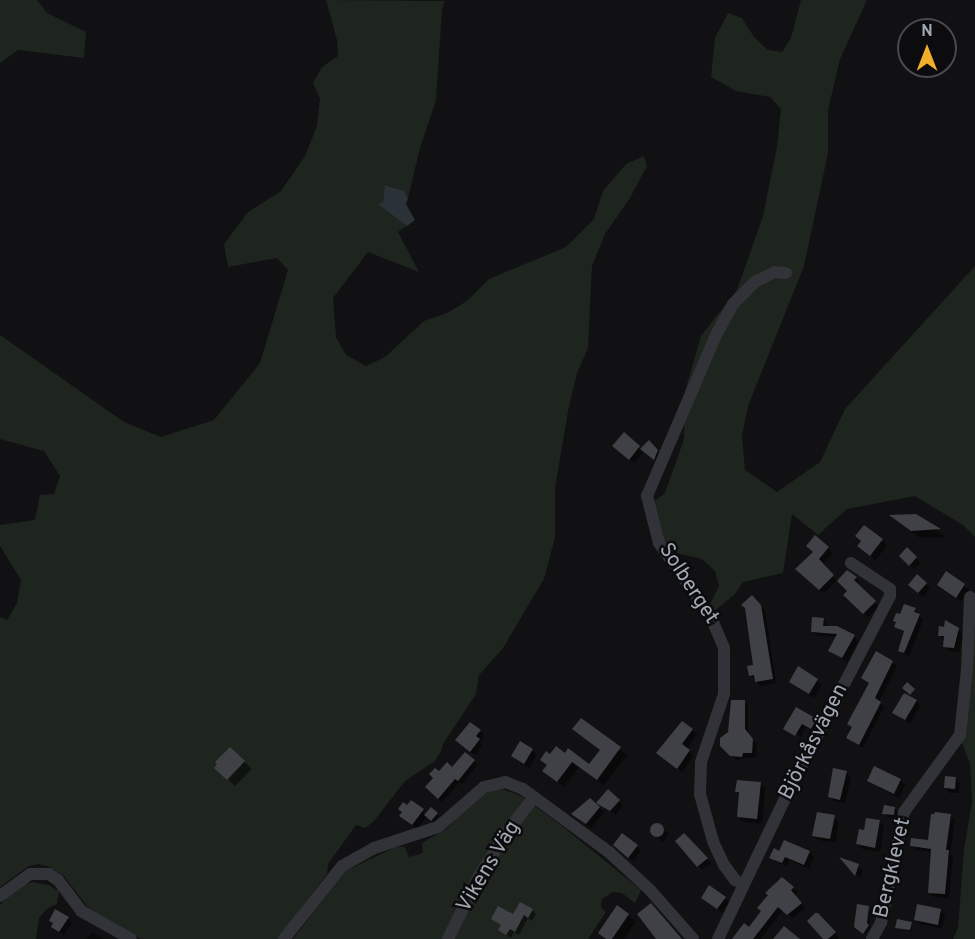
<!DOCTYPE html>
<html>
<head>
<meta charset="utf-8">
<style>
	body { margin:0 }
	#map { position:relative; width:975px; height:939px; overflow:hidden; background:#111113; font-family:Overpass,sans-serif }
	div>[style] { position:absolute }
	.green>* { inset:0; background:#1d251e }
	.water>* { inset:0; background:#2a3238 }
	.shadow>* { inset:0; background:#0007 }
	.building>* { inset:0; background:#404146 }
	.round { border-radius:50% }
	.street>* { height:12px; margin:-6px; padding:0 6px; transform-origin:6px; border-radius:6px; background:#323338 }
	span { translate:-50% -50%; white-space:nowrap; text-align:center; line-height:1.15; -webkit-text-stroke:5px #0c0c0e; paint-order:stroke }
	.street-label { font-size:21px; color:#a2a8b3 }
	.north { position:absolute; left:897px; top:18px; width:60px; height:60px; box-sizing:border-box; background:#0c0c0e; border:2px solid #484a50; border-radius:50%; rotate:0deg; font-size:16px; font-weight:700; line-height:24px; text-align:center; color:#a2a8b3 }
	.north::after { content:''; display:block; margin:auto; width:21px; height:27px; background:#f0ae2b; clip-path:polygon(50% 0,100% 100%,50% 72%,0 100%) }
</style>
</head>
<body>
<div id="map">
	<div class="green">
		<i style="clip-path:polygon(0 0,37px 0,47px 13px,86px 32px,84px 58px,18px 50px,0 63px)"></i>
		<i style="clip-path:polygon(326px 0,445px 1px,442px 9px,436px 100px,420px 148px,408px 198px,404px 191px,386px 185px,383px 202px,379px 204px,407px 226px,398px 232px,419px 272px,368px 252px,333px 298px,336px 337px,346px 355px,366px 366px,385px 357px,424px 321px,447px 313px,467px 301px,489px 279px,566px 247px,594px 219px,603px 191px,626px 164px,644px 156px,647px 166px,630px 198px,605px 234px,592px 266px,588px 348px,577px 373px,569px 406px,555px 488px,555px 537px,544px 579px,503px 648px,479px 675px,476px 694px,443px 744px,441px 751px,435px 761px,405px 781px,374px 821px,365px 828px,356px 825px,328px 864px,327px 874px,278px 939px,141px 939px,93px 914px,64px 876px,50px 867px,38px 864px,29px 866px,0 887px,0 617px,7px 620px,17px 603px,21px 580px,0 546px,0 525px,35px 520px,40px 495px,54px 494px,60px 476px,44px 451px,0 439px,0 335px,124px 422px,161px 437px,214px 420px,260px 363px,288px 270px,277px 258px,228px 267px,224px 244px,248px 212px,281px 191px,305px 156px,317px 126px,320px 99px,313px 83px,322px 67px,338px 56px,337px 40px)"></i>
		<i style="clip-path:polygon(801px 0,867px 0,840px 59px,828px 110px,828px 153px,804px 266px,748px 406px,742px 436px,745px 470px,777px 492px,820px 462px,845px 409px,975px 266px,975px 537px,963px 525px,915px 496px,847px 509px,818px 535px,792px 514px,783px 573px,743px 582px,734px 595px,712px 613px,710px 604px,719px 586px,715px 571px,702px 559px,673px 552px,663px 538px,652px 503px,665px 493px,684px 439px,685px 391px,701px 336px,737px 290px,763px 216px,777px 147px,781px 109px,770px 97px,736px 91px,711px 77px,715px 38px,728px 13px,742px 18px,754px 37px,768px 50px,782px 52px,791px 38px)"></i>
		<i style="clip-path:polygon(975px 590px,975px 939px,953px 939px,958px 928px,964px 850px,972px 802px,970px 764px,961px 740px)"></i>
		<i style="clip-path:polygon(502px 789px,521px 796px,562px 826px,641px 890px,635px 903px,622px 893px,613px 892px,602px 899px,601px 907px,606px 912px,588px 939px,293px 939px,345px 871px,396px 847px,405px 847px,409px 857px,423px 853px,422px 843px,446px 829px,475px 801px,491px 790px)"></i>
		<i style="clip-path:polygon(33px 882px,48px 885px,59px 891px,57px 904px,48px 908px,39px 918px,36px 939px,0 939px,0 905px,18px 887px)"></i>
	</div>
	<div class="water">
		<i style="clip-path:polygon(385px 185px,404px 191px,408px 198px,406px 204px,415px 220px,407px 226px,378px 204px,383px 202px)"></i>
	</div>
	<div class="shadow">
		<i style="clip-path:polygon(624px 434px,642px 450px,649px 442px,659px 453px,656px 460px,645px 451px,634px 463px,619px 450px)"></i>
		<i style="clip-path:polygon(892px 516px,916px 516px,946px 537px,920px 538px)"></i>
		<i style="clip-path:polygon(864px 527px,887px 545px,876px 560px,864px 551px)"></i>
		<i style="clip-path:polygon(816px 537px,833px 553px,822px 565px,837px 580px,824px 593px,802px 574px,815px 552px)"></i>
		<i style="clip-path:polygon(907px 549px,921px 563px,914px 569px,901px 556px)"></i>
		<i style="clip-path:polygon(847px 572px,860px 582px,857px 585px,879px 606px,868px 617px,845px 595px,849px 591px)"></i>
		<i style="clip-path:polygon(947px 573px,969px 590px,961px 601px,943px 589px)"></i>
		<i style="clip-path:polygon(926px 584px,930px 588px,923px 597px,915px 590px)"></i>
		<i style="clip-path:polygon(752px 597px,765px 611px,776px 683px,761px 686px,750px 675px,755px 666px)"></i>
		<i style="clip-path:polygon(915px 610px,923px 620px,909px 657px,900px 651px,905px 633px,896px 627px,901px 616px)"></i>
		<i style="clip-path:polygon(823px 619px,828px 627px,854px 636px,858px 641px,847px 662px,830px 651px,837px 637px,817px 636px,812px 631px)"></i>
		<i style="clip-path:polygon(958px 629px,963px 634px,959px 652px,949px 651px,940px 635px)"></i>
		<i style="clip-path:polygon(876px 653px,897px 666px,879px 702px,884px 707px,863px 748px,848px 738px,870px 684px,863px 678px)"></i>
		<i style="clip-path:polygon(817px 681px,822px 685px,814px 698px,790px 682px)"></i>
		<i style="clip-path:polygon(744px 701px,748px 706px,748px 735px,757px 744px,756px 757px,736px 760px,722px 745px)"></i>
		<i style="clip-path:polygon(916px 701px,920px 706px,910px 724px,894px 713px)"></i>
		<i style="clip-path:polygon(581px 720px,627px 755px,604px 785px,579px 767px,564px 787px,544px 771px,548px 766px,542px 760px,565px 755px,590px 766px,601px 751px)"></i>
		<i style="clip-path:polygon(816px 720px,820px 724px,816px 732px,806px 727px,801px 737px,785px 728px)"></i>
		<i style="clip-path:polygon(692px 730px,697px 734px,687px 749px,693px 756px,682px 772px,663px 758px)"></i>
		<i style="clip-path:polygon(480px 731px,485px 736px,480px 742px,483px 745px,475px 755px,462px 745px)"></i>
		<i style="clip-path:polygon(231px 749px,252px 769px,235px 786px,216px 768px)"></i>
		<i style="clip-path:polygon(532px 750px,537px 755px,529px 768px,512px 756px)"></i>
		<i style="clip-path:polygon(474px 761px,477px 765px,462px 784px,460px 782px,442px 802px,427px 787px,453px 770px)"></i>
		<i style="clip-path:polygon(846px 772px,851px 777px,845px 803px,834px 801px,830px 796px)"></i>
		<i style="clip-path:polygon(955px 778px,960px 783px,959px 793px,950px 793px,945px 788px)"></i>
		<i style="clip-path:polygon(900px 780px,905px 785px,899px 798px,868px 781px)"></i>
		<i style="clip-path:polygon(760px 783px,765px 788px,762px 823px,743px 822px,738px 817px,740px 795px,737px 792px)"></i>
		<i style="clip-path:polygon(590px 800px,604px 812px,591px 828px,573px 814px)"></i>
		<i style="clip-path:polygon(619px 801px,623px 806px,616px 815px,598px 803px)"></i>
		<i style="clip-path:polygon(894px 808px,899px 813px,898px 819px,889px 818px,884px 813px)"></i>
		<i style="clip-path:polygon(431px 809px,439px 816px,433px 822px,427px 816px,417px 829px,405px 820px,423px 811px,427px 815px)"></i>
		<i style="clip-path:polygon(950px 815px,955px 820px,950px 854px,953px 856px,949px 898px,934px 897px,929px 893px,933px 852px,916px 850px,911px 845px,929px 842px)"></i>
		<i style="clip-path:polygon(834px 817px,839px 822px,835px 843px,818px 840px,814px 836px)"></i>
		<i style="clip-path:polygon(879px 821px,884px 826px,880px 852px,862px 849px,858px 844px,865px 832px)"></i>
		<i style="clip-path:polygon(654px 825px,669px 833px,663px 843px,651px 831px)"></i>
		<i style="clip-path:polygon(684px 835px,711px 863px,702px 870px,678px 841px)"></i>
		<i style="clip-path:polygon(637px 846px,641px 851px,633px 861px,619px 849px)"></i>
		<i style="clip-path:polygon(809px 852px,814px 857px,809px 869px,789px 860px,787px 867px,771px 858px,780px 853px)"></i>
		<i style="clip-path:polygon(844px 860px,863px 870px,860px 878px,856px 875px)"></i>
		<i style="clip-path:polygon(782px 879px,797px 892px,795px 895px,805px 908px,793px 918px,783px 910px,761px 939px,734px 939px,749px 929px,763px 911px,769px 896px,767px 893px)"></i>
		<i style="clip-path:polygon(703px 898px,725px 898px,730px 902px,723px 913px)"></i>
		<i style="clip-path:polygon(617px 907px,636px 922px,624px 939px,606px 939px,600px 933px)"></i>
		<i style="clip-path:polygon(869px 907px,870px 928px,865px 934px,857px 928px)"></i>
		<i style="clip-path:polygon(532px 910px,536px 914px,532px 921px,528px 918px,519px 935px,514px 932px,511px 938px,500px 930px,502px 926px,493px 919px)"></i>
		<i style="clip-path:polygon(940px 911px,945px 915px,942px 929px,921px 924px,916px 919px)"></i>
		<i style="clip-path:polygon(816px 914px,839px 938px,838px 939px,825px 939px)"></i>
		<i style="clip-path:polygon(68px 918px,72px 923px,64px 935px,53px 927px)"></i>
		<i style="clip-path:polygon(911px 923px,912px 932px,897px 927px)"></i>
		<i style="clip-path:polygon(92px 932px,103px 939px,87px 939px)"></i>
	</div>
	<div class="building">
		<i style="clip-path:polygon(624px 432px,640px 446px,629px 460px,612px 446px)"></i>
		<i style="clip-path:polygon(649px 440px,658px 450px,654px 460px,640px 449px)"></i>
		<i style="clip-path:polygon(916px 514px,941px 529px,911px 531px,889px 515px)"></i>
		<i style="clip-path:polygon(864px 525px,883px 539px,870px 556px,857px 546px,861px 541px,855px 536px)"></i>
		<i style="clip-path:polygon(815px 535px,829px 547px,819px 559px,834px 575px,819px 590px,795px 569px,813px 552px,806px 546px)"></i>
		<i style="clip-path:polygon(907px 547px,917px 557px,909px 566px,899px 556px)"></i>
		<i style="clip-path:polygon(847px 570px,857px 577px,854px 580px,876px 601px,863px 614px,843px 595px,847px 591px,837px 581px)"></i>
		<i style="clip-path:polygon(946px 571px,965px 584px,956px 598px,937px 585px)"></i>
		<i style="clip-path:polygon(917px 574px,927px 583px,918px 593px,908px 585px)"></i>
		<i style="clip-path:polygon(752px 595px,761px 605px,773px 679px,755px 682px,754px 675px,749px 676px,747px 666px,753px 665px,745px 608px,741px 605px)"></i>
		<i style="clip-path:polygon(904px 604px,916px 608px,914px 612px,920px 614px,904px 653px,898px 651px,904px 631px,894px 627px,896px 622px,893px 621px,896px 613px,900px 614px)"></i>
		<i style="clip-path:polygon(812px 617px,824px 618px,823px 626px,837px 626px,855px 635px,842px 658px,828px 651px,837px 634px,811px 632px)"></i>
		<i style="clip-path:polygon(945px 620px,959px 628px,954px 648px,943px 647px,944px 636px,938px 636px,939px 626px,944px 627px)"></i>
		<i style="clip-path:polygon(876px 651px,893px 661px,875px 698px,881px 702px,859px 745px,846px 738px,852px 727px,847px 724px,869px 683px,861px 678px)"></i>
		<i style="clip-path:polygon(798px 666px,818px 679px,809px 694px,789px 682px)"></i>
		<i style="clip-path:polygon(907px 682px,915px 689px,910px 695px,902px 688px)"></i>
		<i style="clip-path:polygon(904px 693px,917px 700px,905px 720px,892px 713px)"></i>
		<i style="clip-path:polygon(731px 700px,745px 700px,745px 729px,753px 739px,752px 753px,743px 753px,742px 757px,730px 756px,720px 746px,720px 738px,728px 732px)"></i>
		<i style="clip-path:polygon(796px 707px,817px 719px,811px 729px,802px 724px,795px 736px,783px 729px)"></i>
		<i style="clip-path:polygon(581px 718px,621px 747px,597px 780px,572px 762px,557px 782px,542px 771px,547px 765px,540px 760px,546px 751px,550px 754px,556px 746px,565px 753px,568px 748px,589px 764px,600px 750px,572px 729px)"></i>
		<i style="clip-path:polygon(682px 721px,693px 729px,682px 744px,690px 750px,677px 769px,656px 753px)"></i>
		<i style="clip-path:polygon(470px 722px,481px 730px,476px 736px,480px 739px,470px 752px,455px 740px)"></i>
		<i style="clip-path:polygon(520px 741px,533px 749px,524px 764px,511px 756px)"></i>
		<i style="clip-path:polygon(230px 747px,245px 761px,227px 780px,214px 768px,217px 764px,215px 762px)"></i>
		<i style="clip-path:polygon(465px 752px,475px 760px,458px 781px,455px 779px,438px 799px,425px 787px,433px 778px,429px 774px,435px 768px,439px 771px,447px 762px,452px 767px)"></i>
		<i style="clip-path:polygon(874px 766px,901px 779px,894px 794px,867px 781px)"></i>
		<i style="clip-path:polygon(833px 768px,847px 771px,840px 800px,828px 797px)"></i>
		<i style="clip-path:polygon(945px 776px,956px 777px,955px 789px,944px 788px)"></i>
		<i style="clip-path:polygon(737px 780px,761px 782px,757px 819px,737px 817px,739px 792px,735px 792px)"></i>
		<i style="clip-path:polygon(608px 789px,620px 800px,610px 811px,596px 803px)"></i>
		<i style="clip-path:polygon(590px 798px,600px 807px,586px 824px,571px 814px)"></i>
		<i style="clip-path:polygon(411px 800px,424px 809px,412px 825px,399px 816px,402px 812px,398px 809px,403px 802px,407px 805px)"></i>
		<i style="clip-path:polygon(884px 805px,895px 807px,894px 815px,882px 814px)"></i>
		<i style="clip-path:polygon(431px 807px,438px 813px,431px 821px,424px 815px)"></i>
		<i style="clip-path:polygon(817px 812px,835px 815px,830px 839px,812px 836px)"></i>
		<i style="clip-path:polygon(935px 812px,951px 814px,946px 850px,949px 850px,945px 894px,928px 893px,931px 849px,910px 846px,911px 838px,928px 840px,931px 814px,934px 814px)"></i>
		<i style="clip-path:polygon(866px 818px,880px 820px,875px 848px,856px 844px,859px 829px,864px 830px)"></i>
		<i class="round" style="left:650px;top:823px;width:14px;height:14px"></i>
		<i style="clip-path:polygon(622px 833px,638px 845px,628px 858px,613px 845px)"></i>
		<i style="clip-path:polygon(684px 833px,708px 858px,697px 867px,675px 841px)"></i>
		<i style="clip-path:polygon(784px 840px,810px 851px,804px 865px,785px 857px,782px 863px,769px 858px,774px 848px,779px 851px)"></i>
		<i style="clip-path:polygon(839px 857px,859px 864px,855px 876px)"></i>
		<i style="clip-path:polygon(782px 877px,794px 887px,791px 890px,802px 903px,787px 915px,778px 907px,753px 939px,732px 939px,744px 923px,749px 927px,761px 911px,757px 908px,768px 895px,765px 893px)"></i>
		<i style="clip-path:polygon(709px 885px,726px 897px,717px 909px,701px 898px)"></i>
		<i style="clip-path:polygon(520px 902px,533px 909px,528px 918px,524px 915px,515px 932px,510px 929px,506px 935px,498px 930px,501px 925px,491px 919px,498px 906px,513px 914px)"></i>
		<i style="clip-path:polygon(651px 903px,682px 939px,656px 939px,637px 914px)"></i>
		<i style="clip-path:polygon(857px 904px,869px 906px,867px 923px,869px 925px,863px 934px,854px 927px)"></i>
		<i style="clip-path:polygon(917px 904px,941px 909px,938px 925px,914px 920px)"></i>
		<i style="clip-path:polygon(617px 905px,629px 914px,612px 939px,606px 939px,598px 933px)"></i>
		<i style="clip-path:polygon(55px 909px,69px 917px,59px 932px,51px 927px,53px 923px,49px 921px)"></i>
		<i style="clip-path:polygon(815px 913px,818px 913px,836px 932px,828px 939px,823px 939px,807px 921px)"></i>
		<i style="clip-path:polygon(897px 919px,912px 922px,910px 930px,895px 928px)"></i>
		<i style="clip-path:polygon(784px 926px,800px 939px,773px 939px)"></i>
	</div>
	<div class="street">
		<i style="left:743px;top:884px;width:9px;rotate:-153deg"></i>
		<i style="left:735px;top:880px;width:19px;rotate:-126deg"></i>
		<i style="left:724px;top:865px;width:26px;rotate:-115deg"></i>
		<i style="left:713px;top:841px;width:49px;rotate:-105.5deg"></i>
		<i style="left:700px;top:794px;width:32px;rotate:-88deg"></i>
		<i style="left:701px;top:762px;width:72px;rotate:-71.3deg"></i>
		<i style="left:724px;top:694px;width:46px;rotate:-90deg"></i>
		<i style="left:724px;top:648px;width:36px;rotate:-113deg"></i>
		<i style="left:710px;top:615px;width:88px;rotate:-125.3deg"></i>
		<i style="left:659px;top:543px;width:49px;rotate:-104.3deg"></i>
		<i style="left:647px;top:496px;width:177px;rotate:-66.8deg"></i>
		<i style="left:717px;top:333px;width:33px;rotate:-61deg"></i>
		<i style="left:733px;top:304px;width:31px;rotate:-45deg"></i>
		<i style="left:755px;top:282px;width:22px;rotate:-27deg"></i>
		<i style="left:775px;top:272px;width:11px;rotate:5deg"></i>
		<i style="left:0;top:896px;width:37px;rotate:-36deg"></i>
		<i style="left:30px;top:874px;width:19px"></i>
		<i style="left:49px;top:874px;width:11px;rotate:34deg"></i>
		<i style="left:58px;top:880px;width:39px;rotate:53deg"></i>
		<i style="left:81px;top:911px;width:57px;rotate:29.2deg"></i>
		<i style="left:284px;top:939px;width:93px;rotate:-51.5deg"></i>
		<i style="left:342px;top:866px;width:37px;rotate:-29deg"></i>
		<i style="left:374px;top:848px;width:67px;rotate:-18.2deg"></i>
		<i style="left:438px;top:827px;width:61px;rotate:-41deg"></i>
		<i style="left:484px;top:787px;width:22px;rotate:-13deg"></i>
		<i style="left:505px;top:782px;width:19px;rotate:21deg"></i>
		<i style="left:523px;top:789px;width:108px;rotate:36.3deg"></i>
		<i style="left:610px;top:853px;width:54px;rotate:42.8deg"></i>
		<i style="left:650px;top:890px;width:65px;rotate:48.7deg"></i>
		<i style="left:448px;top:939px;width:72px;rotate:-63.8deg"></i>
		<i style="left:480px;top:874px;width:55px;rotate:-56.9deg"></i>
		<i style="left:510px;top:828px;width:39px;rotate:-52deg"></i>
		<i style="left:718px;top:939px;width:167px;rotate:-64.5deg"></i>
		<i style="left:790px;top:788px;width:216px;rotate:-62.5deg"></i>
		<i style="left:890px;top:596px;width:7px;rotate:-90deg"></i>
		<i style="left:890px;top:589px;width:47px;rotate:-146.3deg"></i>
		<i style="left:872px;top:939px;width:18px;rotate:-61deg"></i>
		<i style="left:881px;top:923px;width:113px;rotate:-78.3deg"></i>
		<i style="left:904px;top:812px;width:95px;rotate:-54deg"></i>
		<i style="left:960px;top:735px;width:65px;rotate:-83.9deg"></i>
		<i style="left:967px;top:670px;width:73px;rotate:-87.6deg"></i>
	</div>
	<div class="street-label">
		<span style="left:688px;top:584px;rotate:57deg">Solberget</span>
		<span style="left:814px;top:742px;rotate:-63deg">Björkåsvägen</span>
		<span style="left:489px;top:867px;rotate:-59deg">Vikens Väg</span>
		<span style="left:893px;top:868px;rotate:-77deg">Bergklevet</span>
	</div>
	<div class="north">N</div>
</div>
</body>
</html>
